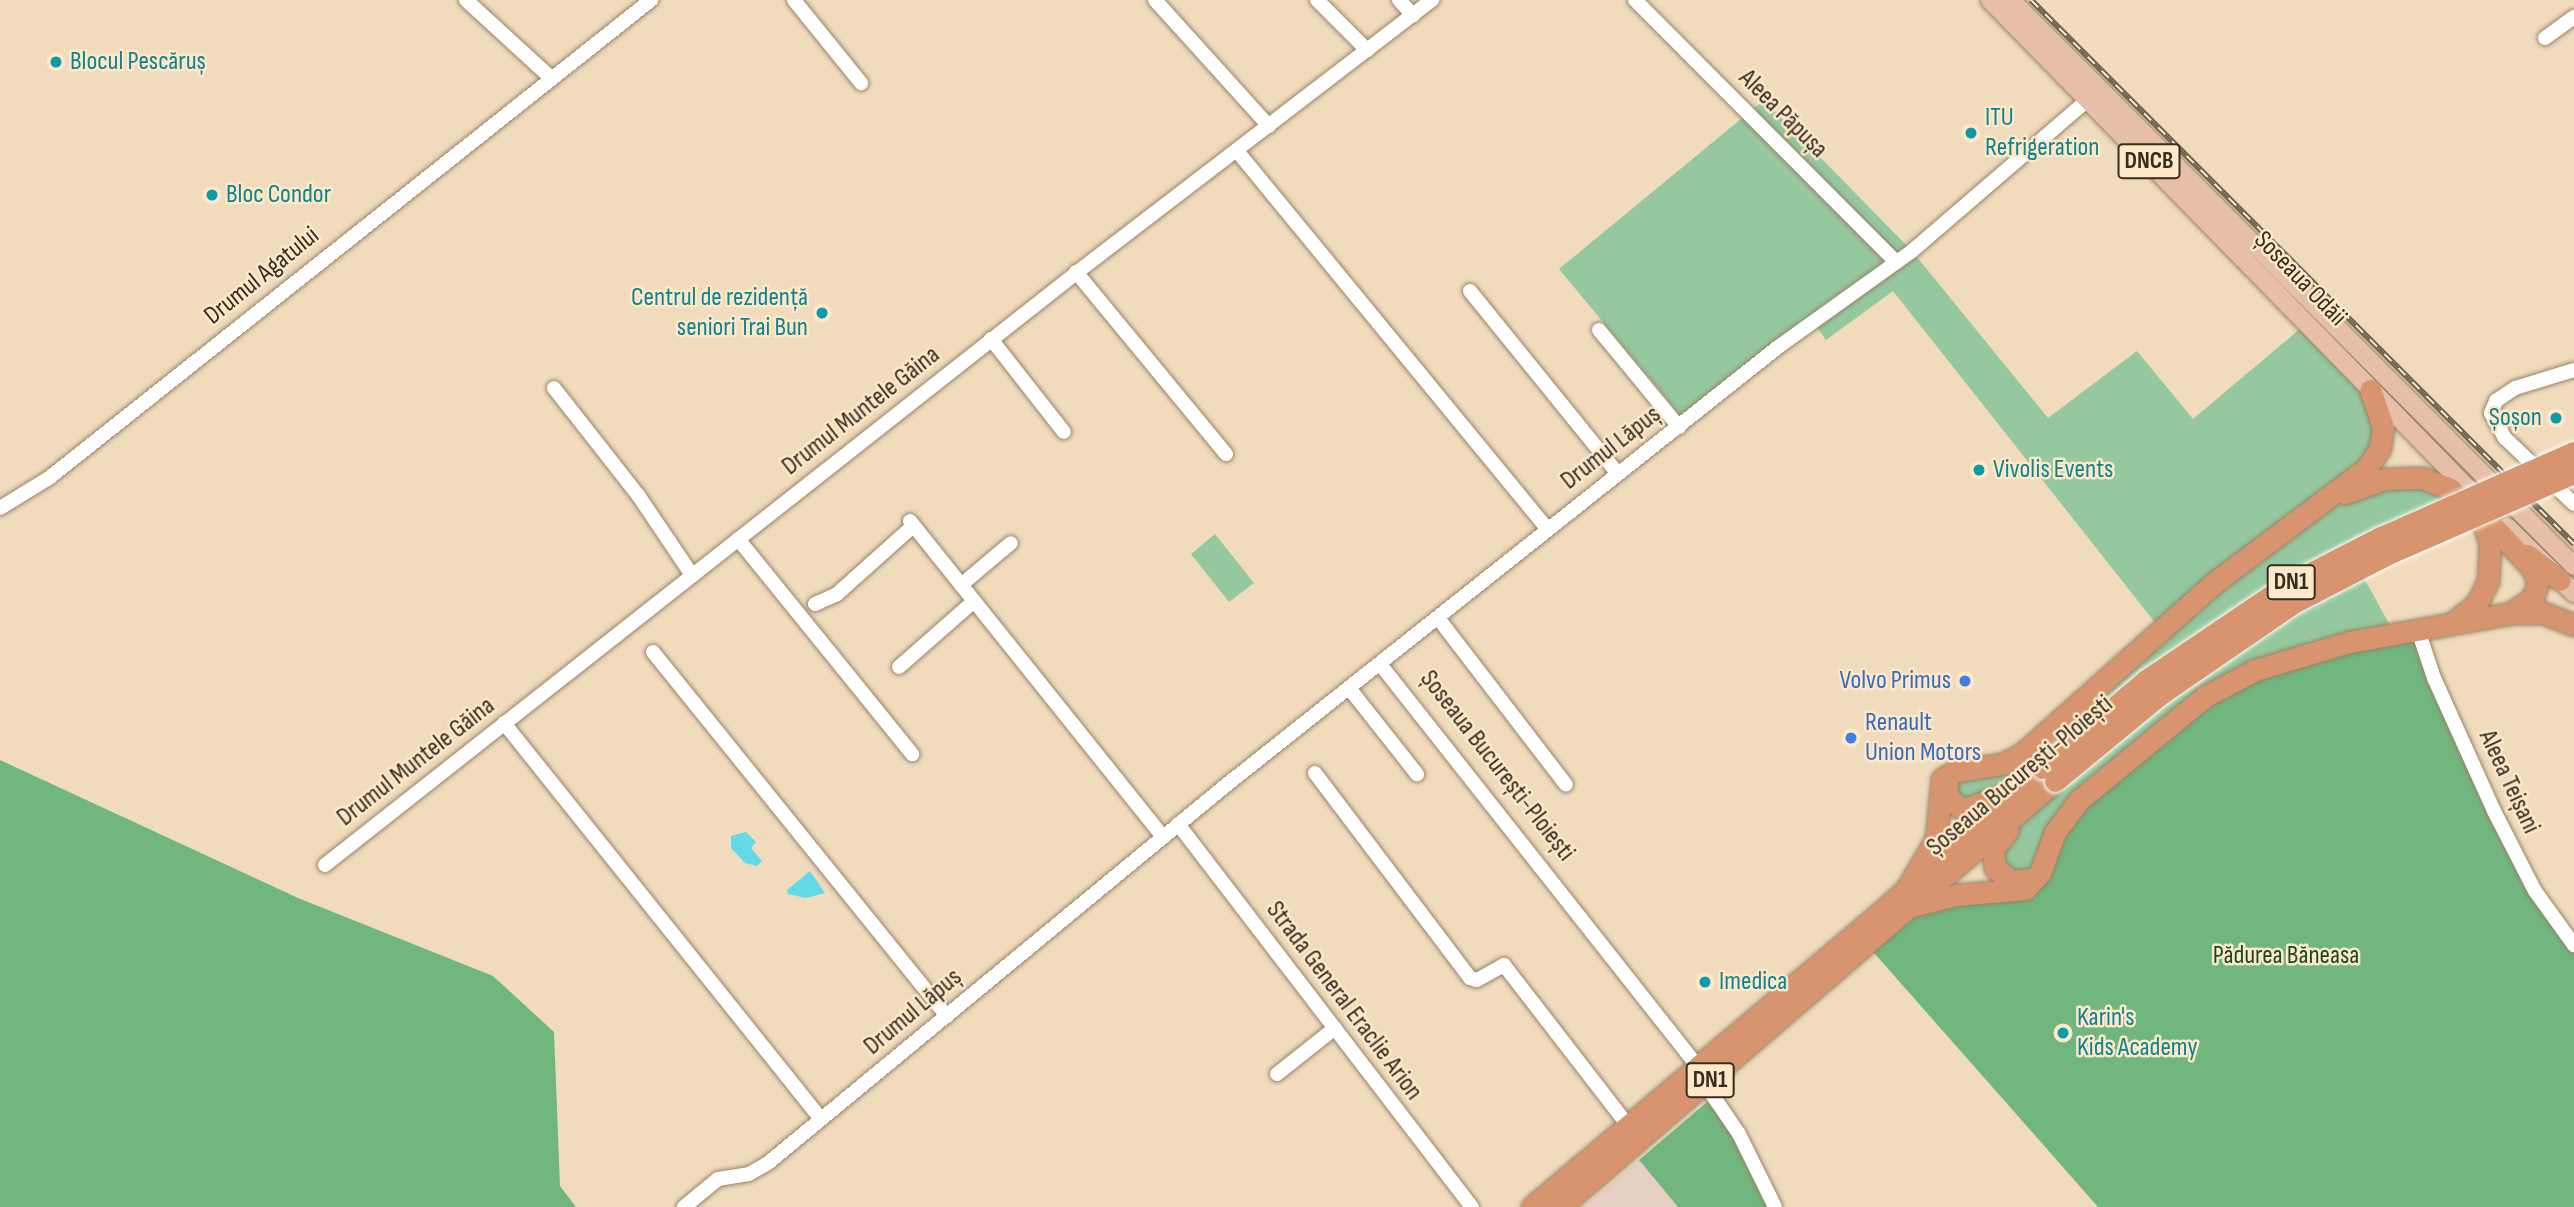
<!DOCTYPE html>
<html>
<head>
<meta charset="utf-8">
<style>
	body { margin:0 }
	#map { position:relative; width:2574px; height:1207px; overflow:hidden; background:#f0dbbd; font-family:"Sofia Sans Condensed",sans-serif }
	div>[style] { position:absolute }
	.commercial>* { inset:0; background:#e6cfc3 }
	.green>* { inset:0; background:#95c89e }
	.forest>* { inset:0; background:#70b67e }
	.water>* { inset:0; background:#62dae7 }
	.roads { filter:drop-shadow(0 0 2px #978468) drop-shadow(0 0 2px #978468) }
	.minor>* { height:14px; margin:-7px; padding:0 7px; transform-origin:7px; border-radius:7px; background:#fff }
	.major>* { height:18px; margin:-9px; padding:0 9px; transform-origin:9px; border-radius:9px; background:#e7bfa8 }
	.highway>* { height:21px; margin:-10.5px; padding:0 10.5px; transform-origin:10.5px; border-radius:10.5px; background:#d7946e }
	.rail>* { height:6px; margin-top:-3px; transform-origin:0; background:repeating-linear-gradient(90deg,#fde8ca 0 10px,#6e6251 0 20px); box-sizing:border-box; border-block:2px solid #6e6251 }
	.bridges { filter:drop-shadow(0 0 2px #fff) drop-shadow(0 0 2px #fff) }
	.highway-bridge>* { height:21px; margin:-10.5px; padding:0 10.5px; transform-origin:10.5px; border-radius:10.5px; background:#d7946e }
	.dots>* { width:19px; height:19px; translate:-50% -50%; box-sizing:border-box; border:4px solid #fde8ca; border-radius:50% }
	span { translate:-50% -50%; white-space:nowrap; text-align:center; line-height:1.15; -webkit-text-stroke:5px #fde8ca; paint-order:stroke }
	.shield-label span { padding:2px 5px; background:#fde8ca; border:2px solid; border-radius:5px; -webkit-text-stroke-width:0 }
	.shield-label { font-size:24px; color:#352d22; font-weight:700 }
	.culture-label { font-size:26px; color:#0d838f }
	.left { translate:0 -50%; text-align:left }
	.right { translate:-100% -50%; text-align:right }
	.street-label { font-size:26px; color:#352d22 }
	.shop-label { font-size:26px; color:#366cbe }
	.park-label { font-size:26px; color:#174a25 }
</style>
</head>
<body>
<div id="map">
	<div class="commercial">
		<i style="clip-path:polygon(1639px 1160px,1678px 1207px,1584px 1207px)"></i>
	</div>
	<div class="green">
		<i style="clip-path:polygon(1764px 100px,1912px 251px,2048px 418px,2137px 351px,2193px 419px,2307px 323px,2379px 409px,2367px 468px,2462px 501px,2021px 786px,1969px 810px,1945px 784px,1995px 765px,2161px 630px,1893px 291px,1826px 340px,1813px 322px,1685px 421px,1559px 269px)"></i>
		<i style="clip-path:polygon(1215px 534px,1254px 583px,1229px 602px,1191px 554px)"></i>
		<i style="clip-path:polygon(2359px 569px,2392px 629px,2025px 881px,1993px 857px,1999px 839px,2158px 695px)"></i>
	</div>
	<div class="forest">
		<i style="clip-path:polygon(2418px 630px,2494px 811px,2574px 945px,2574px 1207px,2098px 1207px,1868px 946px,1912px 906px,2018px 892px,2055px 832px,2204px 697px)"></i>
		<i style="clip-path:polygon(0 760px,298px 898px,493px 976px,554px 1032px,560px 1186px,576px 1207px,0 1207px)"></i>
		<i style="clip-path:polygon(1707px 1102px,1721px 1115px,1770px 1207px,1678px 1207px,1639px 1160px)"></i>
	</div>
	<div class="water">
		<i style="clip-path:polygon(746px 832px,756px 842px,751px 848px,762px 861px,757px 866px,745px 863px,731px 848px,731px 836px)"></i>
		<i style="clip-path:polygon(810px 871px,825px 893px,806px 898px,788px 894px,787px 890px)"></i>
	</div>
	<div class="roads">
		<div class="minor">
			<i style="left:466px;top:0;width:114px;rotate:42.5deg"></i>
			<i style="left:794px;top:0;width:107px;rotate:51.1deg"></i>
			<i style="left:1155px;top:0;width:170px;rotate:47.9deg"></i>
			<i style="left:1317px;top:0;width:71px;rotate:45deg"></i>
			<i style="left:1399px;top:0;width:21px;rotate:47deg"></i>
			<i style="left:1635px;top:0;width:370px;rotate:45.1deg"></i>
			<i style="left:2545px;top:38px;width:36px;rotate:-36deg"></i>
			<i style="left:1237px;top:151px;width:489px;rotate:50.6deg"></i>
			<i style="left:1076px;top:272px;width:236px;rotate:50.5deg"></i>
			<i style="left:1470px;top:291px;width:235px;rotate:51deg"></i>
			<i style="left:1599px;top:330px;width:126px;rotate:50.5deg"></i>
			<i style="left:991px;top:339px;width:118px;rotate:51.9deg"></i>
			<i style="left:2574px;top:370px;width:62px;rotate:163deg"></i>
			<i style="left:2515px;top:388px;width:23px;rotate:146deg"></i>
			<i style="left:2496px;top:401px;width:13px;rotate:113deg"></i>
			<i style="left:2491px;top:413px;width:29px;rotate:61deg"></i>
			<i style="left:2505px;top:438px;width:95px;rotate:43.7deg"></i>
			<i style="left:554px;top:388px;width:136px;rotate:51.9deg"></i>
			<i style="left:638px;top:495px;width:97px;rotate:56deg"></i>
			<i style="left:0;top:508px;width:57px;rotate:-31.5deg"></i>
			<i style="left:49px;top:478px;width:769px;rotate:-38.45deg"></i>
			<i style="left:910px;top:521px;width:405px;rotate:51.3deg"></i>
			<i style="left:738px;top:539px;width:277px;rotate:51deg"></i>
			<i style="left:961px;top:585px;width:65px;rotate:-40deg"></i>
			<i style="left:815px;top:604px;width:24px;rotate:-24deg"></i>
			<i style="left:837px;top:594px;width:102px;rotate:-41.8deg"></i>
			<i style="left:1438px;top:618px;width:210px;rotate:52.5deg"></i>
			<i style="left:2418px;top:630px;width:51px;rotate:71.6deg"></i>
			<i style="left:2434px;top:678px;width:146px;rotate:65.7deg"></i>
			<i style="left:2494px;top:811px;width:90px;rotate:62.9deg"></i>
			<i style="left:2535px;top:891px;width:67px;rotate:54.2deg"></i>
			<i style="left:653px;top:652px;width:468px;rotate:51.1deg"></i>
			<i style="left:1380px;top:664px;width:515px;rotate:51.71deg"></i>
			<i style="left:899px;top:667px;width:100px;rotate:-41.3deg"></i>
			<i style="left:1349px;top:688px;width:110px;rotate:51.7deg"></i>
			<i style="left:504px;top:723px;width:507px;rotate:51.32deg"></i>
			<i style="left:1315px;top:773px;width:257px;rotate:52.9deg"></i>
			<i style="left:1470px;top:978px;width:7px;rotate:16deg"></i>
			<i style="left:1477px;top:980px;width:31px;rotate:-29deg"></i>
			<i style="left:1504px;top:965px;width:205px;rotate:52.3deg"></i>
			<i style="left:1178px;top:824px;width:483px;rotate:52.5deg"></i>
			<i style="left:325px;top:865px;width:961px;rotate:-38.24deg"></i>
			<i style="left:1080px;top:270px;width:444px;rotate:-37.5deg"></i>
			<i style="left:1277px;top:1074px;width:74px;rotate:-38.4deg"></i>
			<i style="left:1705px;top:1084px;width:60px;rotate:55.8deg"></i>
			<i style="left:1739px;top:1134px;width:81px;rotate:63.7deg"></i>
			<i style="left:684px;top:1207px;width:44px;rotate:-39.5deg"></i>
			<i style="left:718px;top:1179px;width:31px;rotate:-9deg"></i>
			<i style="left:749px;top:1174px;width:22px;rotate:-30deg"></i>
			<i style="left:768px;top:1163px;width:592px;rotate:-39.52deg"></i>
			<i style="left:1225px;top:786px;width:706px;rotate:-38.44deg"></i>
			<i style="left:1778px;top:347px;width:165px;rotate:-35.6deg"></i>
			<i style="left:1912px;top:251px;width:233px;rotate:-40.7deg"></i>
		</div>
		<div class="major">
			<i style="left:1990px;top:0;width:704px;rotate:45.63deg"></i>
			<i style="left:2011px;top:0;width:798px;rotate:45.15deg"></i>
			<i style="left:2507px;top:527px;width:94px;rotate:44.6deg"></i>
		</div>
		<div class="highway">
			<i style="left:2345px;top:493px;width:42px;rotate:-19.3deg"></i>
			<i style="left:2385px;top:479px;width:37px;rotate:-2deg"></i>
			<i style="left:2422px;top:478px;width:30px;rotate:21deg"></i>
			<i style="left:2450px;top:489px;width:50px;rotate:46.6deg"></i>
			<i style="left:2484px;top:525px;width:19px;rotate:72deg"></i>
			<i style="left:2490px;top:543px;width:38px;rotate:93deg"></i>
			<i style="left:2488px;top:581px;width:25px;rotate:116deg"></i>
			<i style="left:2477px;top:604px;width:25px;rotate:143deg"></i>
			<i style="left:2485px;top:518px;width:69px;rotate:46.8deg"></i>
			<i style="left:2532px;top:568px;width:14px;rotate:65deg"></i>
			<i style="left:2538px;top:581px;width:18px;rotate:106deg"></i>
			<i style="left:2533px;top:598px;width:27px;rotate:146deg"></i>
			<i style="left:2527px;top:555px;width:41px;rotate:37.1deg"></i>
			<i style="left:1947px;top:779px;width:18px;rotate:90deg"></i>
			<i style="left:1947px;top:797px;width:21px;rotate:39deg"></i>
			<i style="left:1963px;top:810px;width:36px;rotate:-21deg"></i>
			<i style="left:2008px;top:830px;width:25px;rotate:127deg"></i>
			<i style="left:1993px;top:850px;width:18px;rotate:84deg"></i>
			<i style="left:1995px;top:868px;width:21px;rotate:39deg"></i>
			<i style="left:2011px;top:881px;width:18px;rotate:-6deg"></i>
			<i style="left:1906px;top:890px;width:59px;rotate:-59.5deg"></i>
			<i style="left:1936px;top:839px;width:60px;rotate:-84.3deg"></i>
			<i style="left:1942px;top:779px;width:16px;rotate:-30deg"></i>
			<i style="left:1956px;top:771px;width:47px;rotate:-8.7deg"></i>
			<i style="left:2002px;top:764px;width:22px;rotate:-27deg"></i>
			<i style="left:2022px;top:754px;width:257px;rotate:-41.7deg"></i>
			<i style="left:2214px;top:583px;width:191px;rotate:-36.9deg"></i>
			<i style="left:2367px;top:468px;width:24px;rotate:-57deg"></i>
			<i style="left:2380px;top:448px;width:21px;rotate:-82deg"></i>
			<i style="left:2383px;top:427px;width:39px;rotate:-109deg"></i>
			<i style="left:1912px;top:906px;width:45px;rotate:-14deg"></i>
			<i style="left:1956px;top:895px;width:69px;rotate:-5deg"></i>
			<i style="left:2025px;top:889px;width:22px;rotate:-47deg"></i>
			<i style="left:2040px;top:873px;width:44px;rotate:-69.9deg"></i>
			<i style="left:2055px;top:832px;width:39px;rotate:-53deg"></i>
			<i style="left:2078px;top:801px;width:163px;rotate:-39.5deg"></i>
			<i style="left:2204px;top:697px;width:58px;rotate:-27.9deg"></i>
			<i style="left:2255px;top:670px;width:98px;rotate:-16.6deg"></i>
			<i style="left:2349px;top:642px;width:165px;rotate:-10.1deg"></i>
			<i style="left:2511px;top:613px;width:32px"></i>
			<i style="left:2543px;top:613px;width:33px;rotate:21deg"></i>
			<i style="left:1532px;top:1207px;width:468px;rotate:-40.2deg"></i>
			<i style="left:1889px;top:905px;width:205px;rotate:-41.8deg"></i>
			<i style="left:1560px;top:1207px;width:653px;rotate:-40.72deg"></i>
		</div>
	</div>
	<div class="rail">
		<i style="left:2031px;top:0;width:769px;rotate:45.05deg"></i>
	</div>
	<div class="bridges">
		<div class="highway-bridge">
			<i style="left:2042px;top:768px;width:136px;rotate:-40.2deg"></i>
			<i style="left:2146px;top:680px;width:170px;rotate:-34deg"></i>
			<i style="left:2287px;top:585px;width:106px;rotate:-27.1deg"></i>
			<i style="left:2381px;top:537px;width:211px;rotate:-23.8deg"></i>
			<i style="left:2055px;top:781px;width:134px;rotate:-39.5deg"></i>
			<i style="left:2158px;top:696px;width:166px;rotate:-34.5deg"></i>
			<i style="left:2295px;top:602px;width:102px;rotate:-27.3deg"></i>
			<i style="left:2386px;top:555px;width:205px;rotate:-23.6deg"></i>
		</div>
	</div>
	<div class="dots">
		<i style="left:56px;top:62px;background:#0f9aa8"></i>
		<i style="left:1971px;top:133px;background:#0f9aa8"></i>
		<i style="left:212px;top:195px;background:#0f9aa8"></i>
		<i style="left:822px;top:313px;background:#0f9aa8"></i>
		<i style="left:2556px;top:418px;background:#0f9aa8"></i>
		<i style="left:1979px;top:470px;background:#0f9aa8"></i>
		<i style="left:1965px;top:681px;background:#3f7fe0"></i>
		<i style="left:1851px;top:738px;background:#3f7fe0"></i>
		<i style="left:1705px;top:982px;background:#0f9aa8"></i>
		<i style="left:2063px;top:1033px;background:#0f9aa8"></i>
	</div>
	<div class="shield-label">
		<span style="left:2149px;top:161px">DNCB</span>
		<span style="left:2291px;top:582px">DN1</span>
		<span style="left:1710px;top:1080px">DN1</span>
	</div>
	<div class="culture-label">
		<span class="left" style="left:70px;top:62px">Blocul Pescăruș</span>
		<span class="left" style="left:1985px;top:133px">ITU<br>Refrigeration</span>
		<span class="left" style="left:226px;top:195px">Bloc Condor</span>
		<span class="right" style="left:808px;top:313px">Centrul de rezidență<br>seniori Trai Bun</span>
		<span class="right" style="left:2542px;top:418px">Șoșon</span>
		<span class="left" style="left:1993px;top:470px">Vivolis Events</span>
		<span class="left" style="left:1719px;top:982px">Imedica</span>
		<span class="left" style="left:2077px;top:1033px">Karin's<br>Kids Academy</span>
	</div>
	<div class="street-label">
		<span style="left:1783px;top:114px;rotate:45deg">Aleea Păpușa</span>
		<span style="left:262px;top:276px;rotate:-39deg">Drumul Agatului</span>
		<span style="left:2300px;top:279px;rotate:46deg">Șoseaua Odăii</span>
		<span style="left:861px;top:411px;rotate:-38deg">Drumul Muntele Găina</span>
		<span style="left:1611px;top:448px;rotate:-38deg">Drumul Lăpuș</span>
		<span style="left:416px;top:762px;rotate:-38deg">Drumul Muntele Găina</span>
		<span style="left:1497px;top:766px;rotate:52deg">Șoseaua București-Ploiești</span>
		<span style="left:2020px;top:776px;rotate:-40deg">Șoseaua București-Ploiești</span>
		<span style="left:2509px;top:782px;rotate:65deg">Aleea Teișani</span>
		<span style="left:1344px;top:1001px;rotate:53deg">Strada General Eraclie Arion</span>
		<span style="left:913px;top:1012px;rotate:-40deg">Drumul Lăpuș</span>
	</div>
	<div class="shop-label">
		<span class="right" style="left:1951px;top:681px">Volvo Primus</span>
		<span class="left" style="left:1865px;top:738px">Renault<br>Union Motors</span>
	</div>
	<div class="park-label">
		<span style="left:2286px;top:956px">Pădurea Băneasa</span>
	</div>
</div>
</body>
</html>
